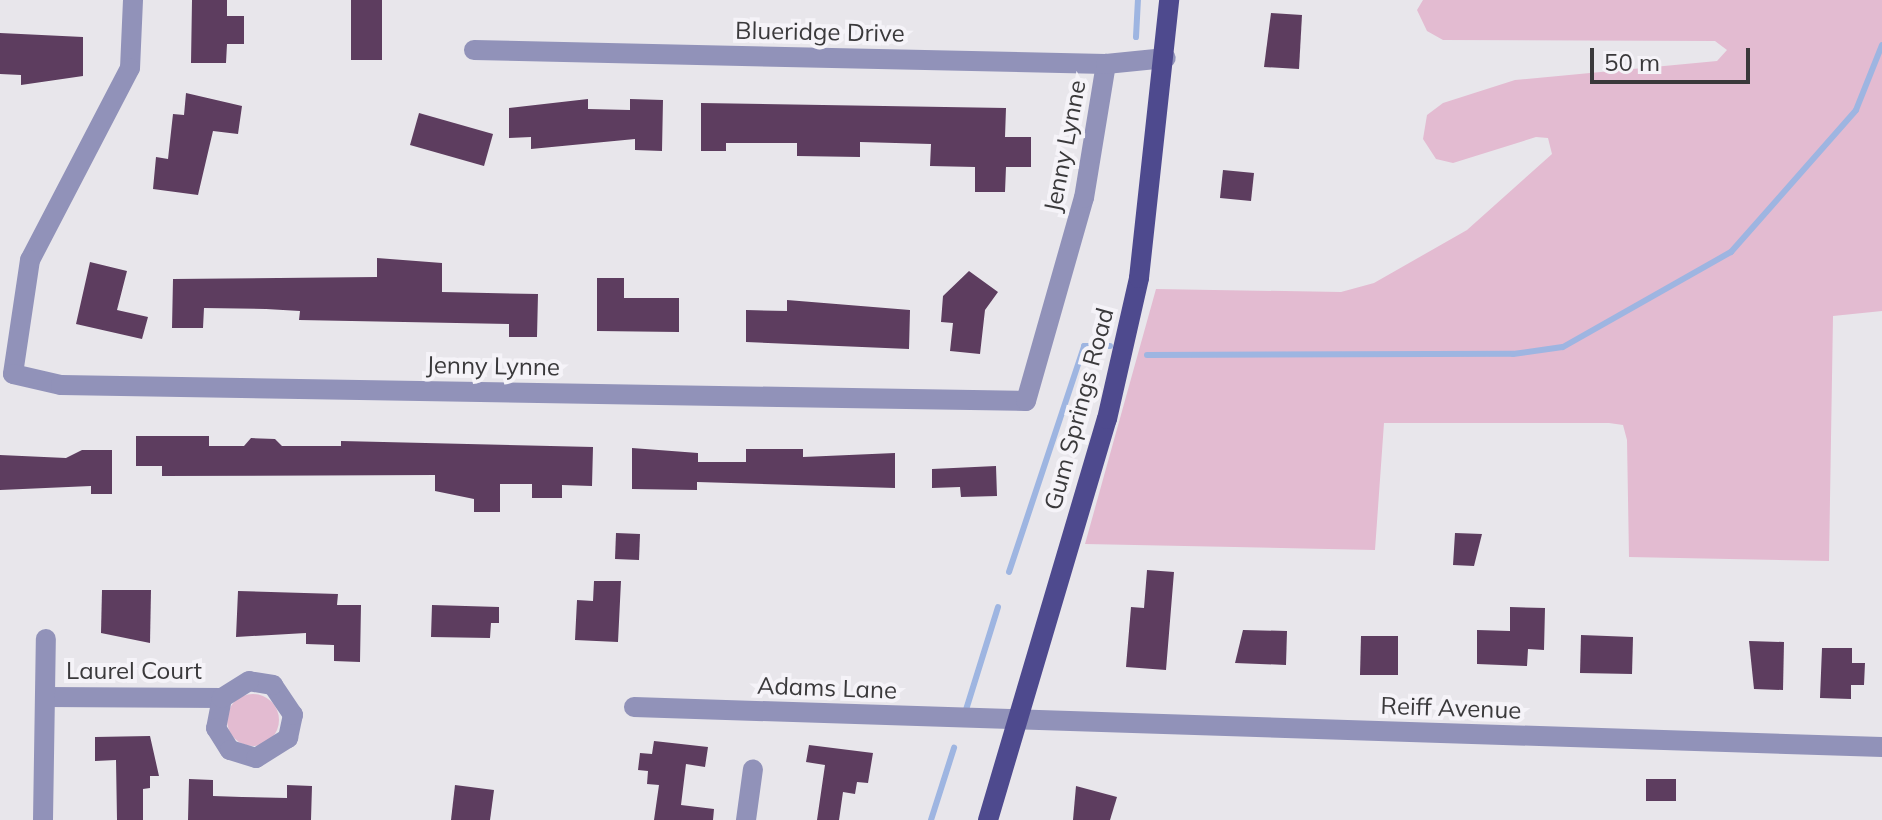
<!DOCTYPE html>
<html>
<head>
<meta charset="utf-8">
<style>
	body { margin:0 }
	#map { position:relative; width:1882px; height:820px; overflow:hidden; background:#e8e6eb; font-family:Mulish,sans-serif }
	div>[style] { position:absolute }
	.green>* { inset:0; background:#e3bbd1 }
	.round { border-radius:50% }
	.stream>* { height:6px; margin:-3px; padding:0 3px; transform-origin:3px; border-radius:3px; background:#9eb5e1 }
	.building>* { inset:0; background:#5d3d5f }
	.minor>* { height:20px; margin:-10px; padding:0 10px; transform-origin:10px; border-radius:10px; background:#9192b9 }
	.major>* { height:20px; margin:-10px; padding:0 10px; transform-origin:10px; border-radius:10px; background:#4e4a8e }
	span { translate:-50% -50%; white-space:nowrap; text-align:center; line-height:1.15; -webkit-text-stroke:8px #f5f3f8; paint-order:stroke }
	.street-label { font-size:24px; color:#3a393b }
	.scale { position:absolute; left:1590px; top:48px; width:160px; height:36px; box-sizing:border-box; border:4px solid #3a393b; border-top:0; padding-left:10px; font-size:24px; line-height:28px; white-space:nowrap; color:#3a393b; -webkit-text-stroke:6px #f5f3f8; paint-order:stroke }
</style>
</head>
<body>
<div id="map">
	<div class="green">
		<i style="clip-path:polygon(1423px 0,1882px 0,1882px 311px,1833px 316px,1829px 561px,1629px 557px,1627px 440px,1623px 425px,1609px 423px,1384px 423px,1375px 550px,1085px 544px,1156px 289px,1341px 292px,1374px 283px,1467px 230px,1552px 154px,1548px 138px,1536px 137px,1453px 163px,1436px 159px,1423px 139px,1427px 115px,1443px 103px,1515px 80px,1717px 61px,1727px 50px,1715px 41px,1443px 40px,1427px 31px,1417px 10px)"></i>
		<i class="round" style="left:227px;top:694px;width:52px;height:52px"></i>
	</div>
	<div class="stream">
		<i style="left:1136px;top:37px;width:37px;rotate:-87deg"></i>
		<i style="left:1147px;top:355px;width:366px;rotate:-0.2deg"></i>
		<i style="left:1513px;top:354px;width:50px;rotate:-8deg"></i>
		<i style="left:1563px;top:347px;width:193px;rotate:-29.5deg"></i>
		<i style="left:1731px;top:252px;width:189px;rotate:-48.6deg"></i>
		<i style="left:1856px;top:110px;width:70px;rotate:-68.2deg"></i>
		<i style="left:1009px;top:572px;width:238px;rotate:-71.6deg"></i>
		<i style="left:1084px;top:346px;width:26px"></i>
		<i style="left:965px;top:713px;width:111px;rotate:-72.7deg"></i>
		<i style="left:931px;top:820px;width:76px;rotate:-72.3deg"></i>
	</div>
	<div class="building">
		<i style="clip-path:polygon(192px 0,227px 0,227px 16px,244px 16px,244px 44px,227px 44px,226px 63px,191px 63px)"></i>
		<i style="clip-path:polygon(351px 0,382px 0,382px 60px,351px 60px)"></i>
		<i style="clip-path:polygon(1271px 13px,1302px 15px,1299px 69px,1264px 67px)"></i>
		<i style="clip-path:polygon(0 33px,83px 37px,83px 76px,21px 85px,21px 75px,0 74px)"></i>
		<i style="clip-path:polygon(186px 93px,242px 106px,238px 134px,213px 131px,198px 195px,153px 189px,156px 157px,168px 159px,173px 114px,184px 115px)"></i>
		<i style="clip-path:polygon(588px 99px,588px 109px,630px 110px,630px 99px,663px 100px,662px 151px,635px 150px,635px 139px,531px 149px,531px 137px,509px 138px,509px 108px)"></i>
		<i style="clip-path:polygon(701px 103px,1006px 108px,1005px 137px,1031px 137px,1031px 167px,1006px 167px,1005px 192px,975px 192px,975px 167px,930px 166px,931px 144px,860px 142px,860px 157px,797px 156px,797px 143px,726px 143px,726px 151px,701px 151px)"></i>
		<i style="clip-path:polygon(419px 113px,493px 134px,484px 166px,410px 145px)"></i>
		<i style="clip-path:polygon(1223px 170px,1254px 173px,1251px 201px,1220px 198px)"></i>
		<i style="clip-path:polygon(377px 258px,442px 263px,442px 292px,538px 294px,537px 337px,509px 337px,509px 324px,299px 320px,300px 311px,266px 309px,204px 308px,203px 328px,172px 328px,173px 279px,377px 277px)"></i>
		<i style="clip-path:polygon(90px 262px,127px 271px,117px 310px,148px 317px,142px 339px,76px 324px)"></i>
		<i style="clip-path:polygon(969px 271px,998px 292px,985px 310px,980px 354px,950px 351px,953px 323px,941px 322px,943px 296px)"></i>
		<i style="clip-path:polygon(597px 278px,624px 278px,624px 298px,679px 298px,679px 332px,597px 331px)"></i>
		<i style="clip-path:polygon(787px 300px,910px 310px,909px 349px,746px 342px,746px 310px,787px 311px)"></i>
		<i style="clip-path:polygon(136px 436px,209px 436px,209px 446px,244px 446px,251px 438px,275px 439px,282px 446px,341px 446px,341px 441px,593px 447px,592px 486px,562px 485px,562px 498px,532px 498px,532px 484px,500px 484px,500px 512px,474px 512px,474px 499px,435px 491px,435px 475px,162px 476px,162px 466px,136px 466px)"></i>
		<i style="clip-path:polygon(632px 448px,698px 453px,698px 462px,746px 462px,746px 449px,803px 449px,803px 457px,895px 453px,895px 488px,697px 482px,697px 490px,632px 489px)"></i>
		<i style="clip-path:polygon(82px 450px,112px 450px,112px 494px,91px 494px,91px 486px,0 490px,0 455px,66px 458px)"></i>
		<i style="clip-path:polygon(996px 466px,997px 496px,961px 497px,960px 487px,932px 488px,932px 469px)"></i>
		<i style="clip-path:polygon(616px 533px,640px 534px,639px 560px,615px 559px)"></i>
		<i style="clip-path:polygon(1455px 533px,1482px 534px,1474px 566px,1453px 565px)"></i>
		<i style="clip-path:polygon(1147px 570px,1174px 572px,1166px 670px,1126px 667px,1131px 607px,1144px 608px)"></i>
		<i style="clip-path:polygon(594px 581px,621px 581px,618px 642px,575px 640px,577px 600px,593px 601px)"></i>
		<i style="clip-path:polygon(102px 590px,151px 590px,150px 643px,101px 633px)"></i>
		<i style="clip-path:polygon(238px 591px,338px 594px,337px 605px,361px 605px,360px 662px,334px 661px,334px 645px,306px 644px,306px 633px,236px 637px)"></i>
		<i style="clip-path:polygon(432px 605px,499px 607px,499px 623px,491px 623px,490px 638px,431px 637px)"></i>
		<i style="clip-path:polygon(1510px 607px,1545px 608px,1544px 650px,1528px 649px,1527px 666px,1477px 664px,1477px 630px,1510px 631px)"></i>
		<i style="clip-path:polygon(1243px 630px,1287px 631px,1286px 665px,1235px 663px)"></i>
		<i style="clip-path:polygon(1581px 635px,1633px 637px,1632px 674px,1580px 673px)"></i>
		<i style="clip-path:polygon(1361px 636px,1398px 636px,1398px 675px,1360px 675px)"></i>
		<i style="clip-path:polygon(1749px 641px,1784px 642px,1783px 690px,1754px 689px)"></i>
		<i style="clip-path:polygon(1822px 648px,1852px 648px,1852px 663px,1865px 663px,1864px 685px,1851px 685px,1851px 699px,1820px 698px)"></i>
		<i style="clip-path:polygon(150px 736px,159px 776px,150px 776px,150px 788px,143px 789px,143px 820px,117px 820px,116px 760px,95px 761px,95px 737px)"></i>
		<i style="clip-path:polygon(654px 741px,708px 747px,705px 767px,686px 764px,681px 805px,714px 809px,713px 820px,654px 820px,659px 785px,647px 784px,648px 771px,638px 770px,640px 753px,652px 754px)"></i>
		<i style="clip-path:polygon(809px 745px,873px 753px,868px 783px,857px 782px,855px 794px,843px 792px,839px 820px,817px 820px,825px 765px,806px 762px)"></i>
		<i style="clip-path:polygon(189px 779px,213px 780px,213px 796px,242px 797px,287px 798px,287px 785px,312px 786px,311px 820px,188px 820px)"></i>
		<i style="clip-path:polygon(1646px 779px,1676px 779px,1676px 801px,1646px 801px)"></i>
		<i style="clip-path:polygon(455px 785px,494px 790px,490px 820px,451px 820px)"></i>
		<i style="clip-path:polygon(1076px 786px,1117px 797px,1110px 820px,1073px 820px)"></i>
	</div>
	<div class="minor">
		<i style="left:133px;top:0;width:68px;rotate:92.5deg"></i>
		<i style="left:130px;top:68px;width:216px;rotate:117.5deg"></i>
		<i style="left:30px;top:260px;width:115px;rotate:98.5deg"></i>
		<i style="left:13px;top:374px;width:49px;rotate:12.9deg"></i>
		<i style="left:61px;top:385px;width:965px;rotate:0.95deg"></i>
		<i style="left:1026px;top:401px;width:211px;rotate:-74.1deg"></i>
		<i style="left:1084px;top:198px;width:136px;rotate:-80.7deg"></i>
		<i style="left:474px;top:50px;width:632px;rotate:1.27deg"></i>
		<i style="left:1106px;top:64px;width:60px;rotate:-5.7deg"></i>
		<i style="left:46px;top:697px;width:176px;rotate:0.3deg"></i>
		<i style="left:222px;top:698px;width:31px;rotate:101deg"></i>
		<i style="left:216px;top:728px;width:26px;rotate:58deg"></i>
		<i style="left:230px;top:750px;width:27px;rotate:17deg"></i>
		<i style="left:256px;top:758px;width:38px;rotate:-32deg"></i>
		<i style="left:288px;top:738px;width:24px;rotate:-78deg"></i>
		<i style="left:293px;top:715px;width:36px;rotate:-124deg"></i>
		<i style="left:273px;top:685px;width:24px;rotate:-171deg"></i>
		<i style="left:249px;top:681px;width:32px;rotate:148deg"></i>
		<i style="left:634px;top:707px;width:1249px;rotate:1.84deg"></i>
		<i style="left:43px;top:820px;width:181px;rotate:-89.1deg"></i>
		<i style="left:746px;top:820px;width:51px;rotate:-82.2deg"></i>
	</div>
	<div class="major">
		<i style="left:988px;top:820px;width:418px;rotate:-73.5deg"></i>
		<i style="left:1107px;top:419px;width:145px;rotate:-77.2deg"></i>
		<i style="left:1139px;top:278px;width:280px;rotate:-83.8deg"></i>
	</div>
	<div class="street-label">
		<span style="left:820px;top:32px;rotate:1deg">Blueridge Drive</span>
		<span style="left:1065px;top:146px;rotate:-79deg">Jenny Lynne</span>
		<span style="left:493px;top:366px;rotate:1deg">Jenny Lynne</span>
		<span style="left:1079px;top:409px;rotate:-75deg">Gum Springs Road</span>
		<span style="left:134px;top:671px">Laurel Court</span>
		<span style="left:827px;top:688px;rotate:2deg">Adams Lane</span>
		<span style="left:1451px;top:708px;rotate:2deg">Reiff Avenue</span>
	</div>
	<div class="scale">50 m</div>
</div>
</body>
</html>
